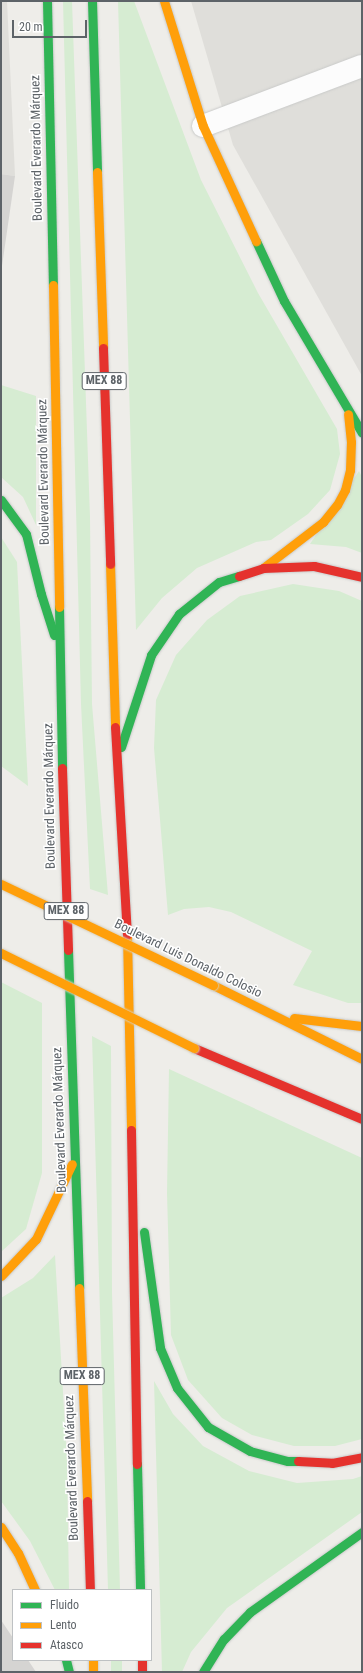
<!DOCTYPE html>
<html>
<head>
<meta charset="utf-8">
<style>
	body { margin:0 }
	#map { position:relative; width:363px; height:1673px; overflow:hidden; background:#eeede9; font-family:"Roboto Condensed",sans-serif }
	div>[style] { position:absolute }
	.industrial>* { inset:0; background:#dfdeda }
	.green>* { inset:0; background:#d6ecd2 }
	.building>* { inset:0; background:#d5d4d2 }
	.roads { filter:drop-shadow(0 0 1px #c9cac9) drop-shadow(0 0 1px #c9cac9) }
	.street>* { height:22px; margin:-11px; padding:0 11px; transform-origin:11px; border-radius:11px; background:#fcfcfc }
	.fast>* { height:9px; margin:-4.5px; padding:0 4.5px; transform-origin:4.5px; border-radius:4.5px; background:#30b455 }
	.slow>* { height:9px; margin:-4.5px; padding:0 4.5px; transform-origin:4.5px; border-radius:4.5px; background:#ff9f0a }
	.jam>* { height:9px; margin:-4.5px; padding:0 4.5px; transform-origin:4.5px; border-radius:4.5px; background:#e5322d }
	.bridges { filter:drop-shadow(0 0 1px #d8cdb5) drop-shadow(0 0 1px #d8cdb5) }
	.slow-bridge>* { height:9px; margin:-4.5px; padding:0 4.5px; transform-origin:4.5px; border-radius:4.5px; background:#ff9f0a }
	span { translate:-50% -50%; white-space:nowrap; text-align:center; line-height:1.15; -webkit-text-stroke:3px #fff; paint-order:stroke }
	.shield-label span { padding:1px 3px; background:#fff; border:1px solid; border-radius:3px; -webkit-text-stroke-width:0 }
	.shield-label { font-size:12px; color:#5d6368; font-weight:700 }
	.street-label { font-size:13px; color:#5d6368 }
	.frame { position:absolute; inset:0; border:2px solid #5d6368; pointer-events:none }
	.legend { position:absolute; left:12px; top:1589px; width:140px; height:72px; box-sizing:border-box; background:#fff; border:1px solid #bec1c3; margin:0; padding:5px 7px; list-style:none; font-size:12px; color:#5d6368 }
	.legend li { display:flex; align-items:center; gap:8px; height:20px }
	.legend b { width:20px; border:1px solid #bec1c3 }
	.scale { position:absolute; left:12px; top:20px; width:75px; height:18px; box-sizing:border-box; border:2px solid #5d6368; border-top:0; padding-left:5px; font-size:12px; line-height:14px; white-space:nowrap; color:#5d6368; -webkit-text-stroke:3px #fff; paint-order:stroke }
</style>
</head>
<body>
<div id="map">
	<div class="industrial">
		<i style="clip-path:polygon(1px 1px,7px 1px,15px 176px,1px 174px)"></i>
		<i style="clip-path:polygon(191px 1px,362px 1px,362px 376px,233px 145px)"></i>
	</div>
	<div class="green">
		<i style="clip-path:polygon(63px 1px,72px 1px,90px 517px,92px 704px,108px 895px,90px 889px,81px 704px)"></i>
		<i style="clip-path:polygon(118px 1px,134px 1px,201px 180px,258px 293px,337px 429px,340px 454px,330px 490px,308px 514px,271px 540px,256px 542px,197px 568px,162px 598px,136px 630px)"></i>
		<i style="clip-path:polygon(1px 385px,36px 396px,36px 525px,23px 497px,1px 477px)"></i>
		<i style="clip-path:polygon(359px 471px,362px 477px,362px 553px,346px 547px,310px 544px)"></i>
		<i style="clip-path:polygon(1px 537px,17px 562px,28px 786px,1px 766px)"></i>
		<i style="clip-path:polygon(293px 584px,339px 591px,362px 601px,362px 1003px,348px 1003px,293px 985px,312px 951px,231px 912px,209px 907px,184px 909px,168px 915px,154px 748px,156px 700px,176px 655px,207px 620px,240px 596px)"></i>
		<i style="clip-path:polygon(1px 982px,42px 1003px,42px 1173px,26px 1229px,1px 1252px)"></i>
		<i style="clip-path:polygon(92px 1036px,111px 1046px,112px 1292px,120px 1590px,108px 1590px)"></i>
		<i style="clip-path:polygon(169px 1069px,362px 1158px,362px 1439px,335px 1446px,294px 1446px,252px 1435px,222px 1418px,188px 1380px,171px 1335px,167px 1193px)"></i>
		<i style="clip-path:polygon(55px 1255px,67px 1461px,69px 1590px,55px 1590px,30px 1541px,1px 1501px,1px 1298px,33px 1278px)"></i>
		<i style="clip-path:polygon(154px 1381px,173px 1414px,203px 1446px,249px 1471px,297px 1483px,353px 1479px,362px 1476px,362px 1512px,227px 1608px,191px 1652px,182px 1672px,162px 1672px)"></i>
		<i style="clip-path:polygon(111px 1660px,122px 1660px,122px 1672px,111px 1672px)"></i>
	</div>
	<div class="building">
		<i style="clip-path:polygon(1px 174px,15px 176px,2px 266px,1px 266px)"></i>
		<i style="clip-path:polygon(1px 1620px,13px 1638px,13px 1660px,28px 1660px,36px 1672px,1px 1672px)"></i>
	</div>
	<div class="roads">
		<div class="street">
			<i style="left:203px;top:126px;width:170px;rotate:-20.7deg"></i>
		</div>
		<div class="fast">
			<i style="left:47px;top:1px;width:284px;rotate:88.8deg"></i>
			<i style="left:92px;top:1px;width:171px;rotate:88.3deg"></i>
			<i style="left:256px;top:241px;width:66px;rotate:65deg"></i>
			<i style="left:284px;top:301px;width:153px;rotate:59.4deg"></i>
			<i style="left:1px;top:500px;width:42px;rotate:53.7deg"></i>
			<i style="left:26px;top:534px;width:62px;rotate:76deg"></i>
			<i style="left:41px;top:594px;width:43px;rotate:72.4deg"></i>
			<i style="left:59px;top:607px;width:161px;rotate:88.9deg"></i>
			<i style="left:121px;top:747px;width:97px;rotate:-71.9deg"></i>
			<i style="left:151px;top:655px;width:50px;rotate:-55.7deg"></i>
			<i style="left:179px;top:614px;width:51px;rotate:-38.7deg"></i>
			<i style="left:219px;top:582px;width:21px;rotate:-17deg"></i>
			<i style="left:68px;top:950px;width:338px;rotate:88.1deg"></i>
			<i style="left:144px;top:1232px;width:117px;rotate:82.1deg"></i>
			<i style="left:160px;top:1348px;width:43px;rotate:67deg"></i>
			<i style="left:177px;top:1388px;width:50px;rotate:51.5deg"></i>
			<i style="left:208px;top:1427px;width:48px;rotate:29.7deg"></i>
			<i style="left:250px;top:1451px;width:39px;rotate:15deg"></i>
			<i style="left:288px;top:1461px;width:10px"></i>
			<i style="left:137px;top:1464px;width:126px;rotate:88.6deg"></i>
			<i style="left:66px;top:1660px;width:12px;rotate:76deg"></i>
			<i style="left:203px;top:1672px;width:39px;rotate:-58deg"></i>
			<i style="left:224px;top:1639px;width:37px;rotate:-46deg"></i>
			<i style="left:250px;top:1612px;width:138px;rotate:-35.5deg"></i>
		</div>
		<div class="slow">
			<i style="left:164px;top:1px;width:131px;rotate:72.7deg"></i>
			<i style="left:203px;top:126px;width:127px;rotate:65.3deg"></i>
			<i style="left:97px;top:172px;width:176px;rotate:88deg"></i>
			<i style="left:53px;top:285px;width:322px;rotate:88.9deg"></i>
			<i style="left:110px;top:564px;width:163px;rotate:88.2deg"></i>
			<i style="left:263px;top:568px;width:76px;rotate:-37.5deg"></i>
			<i style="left:323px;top:522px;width:22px;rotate:-51deg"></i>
			<i style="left:337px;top:505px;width:17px;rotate:-62deg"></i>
			<i style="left:345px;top:490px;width:21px;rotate:-76deg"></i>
			<i style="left:350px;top:470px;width:28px;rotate:-88deg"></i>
			<i style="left:351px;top:442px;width:28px;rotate:-96deg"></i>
			<i style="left:127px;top:935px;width:195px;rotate:88.8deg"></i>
			<i style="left:213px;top:985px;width:166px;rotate:26.4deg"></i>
			<i style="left:294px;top:1018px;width:68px;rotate:6.7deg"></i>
			<i style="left:1px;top:1276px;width:51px;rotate:-46.6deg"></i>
			<i style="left:36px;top:1239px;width:83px;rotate:-64.4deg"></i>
			<i style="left:79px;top:1288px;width:213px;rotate:87.8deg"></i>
			<i style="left:1px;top:1527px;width:31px;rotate:57deg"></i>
			<i style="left:18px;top:1553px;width:41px;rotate:65.3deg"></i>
			<i style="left:93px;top:1660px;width:12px;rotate:90deg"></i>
		</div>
		<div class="jam">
			<i style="left:103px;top:348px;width:216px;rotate:88.1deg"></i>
			<i style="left:239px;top:576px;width:25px;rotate:-18deg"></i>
			<i style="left:263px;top:568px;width:51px;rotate:-2.2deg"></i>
			<i style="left:314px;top:566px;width:49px;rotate:12.9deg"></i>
			<i style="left:115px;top:727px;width:208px;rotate:86.7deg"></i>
			<i style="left:62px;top:768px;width:182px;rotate:88.1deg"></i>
			<i style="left:194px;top:1048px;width:182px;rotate:22.9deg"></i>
			<i style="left:131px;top:1130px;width:334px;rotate:89deg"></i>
			<i style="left:298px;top:1461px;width:34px;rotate:3deg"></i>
			<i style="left:332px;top:1463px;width:31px;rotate:-11deg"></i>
			<i style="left:87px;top:1501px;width:89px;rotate:88.1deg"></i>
			<i style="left:142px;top:1660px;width:12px;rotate:90deg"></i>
		</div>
	</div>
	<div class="bridges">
		<div class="slow-bridge">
			<i style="left:1px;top:884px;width:235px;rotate:25.5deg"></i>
			<i style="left:1px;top:953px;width:215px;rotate:26.2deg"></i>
		</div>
	</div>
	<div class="shield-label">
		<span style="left:104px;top:381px">MEX 88</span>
		<span style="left:66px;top:911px">MEX 88</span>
		<span style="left:82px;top:1376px">MEX 88</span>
	</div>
	<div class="street-label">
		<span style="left:37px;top:148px;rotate:-91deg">Boulevard Everardo Márquez</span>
		<span style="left:44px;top:472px;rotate:-91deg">Boulevard Everardo Márquez</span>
		<span style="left:50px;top:796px;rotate:-91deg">Boulevard Everardo Márquez</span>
		<span style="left:188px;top:959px;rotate:26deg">Boulevard Luis Donaldo Colosio</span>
		<span style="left:60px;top:1120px;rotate:-92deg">Boulevard Everardo Márquez</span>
		<span style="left:72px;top:1468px;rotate:-92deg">Boulevard Everardo Márquez</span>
	</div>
	<div class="frame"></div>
	<ul class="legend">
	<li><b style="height:5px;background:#30b455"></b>Fluido</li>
	<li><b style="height:5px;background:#ff9f0a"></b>Lento</li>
	<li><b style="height:5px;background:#e5322d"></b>Atasco</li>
	</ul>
	<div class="scale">20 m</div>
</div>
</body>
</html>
